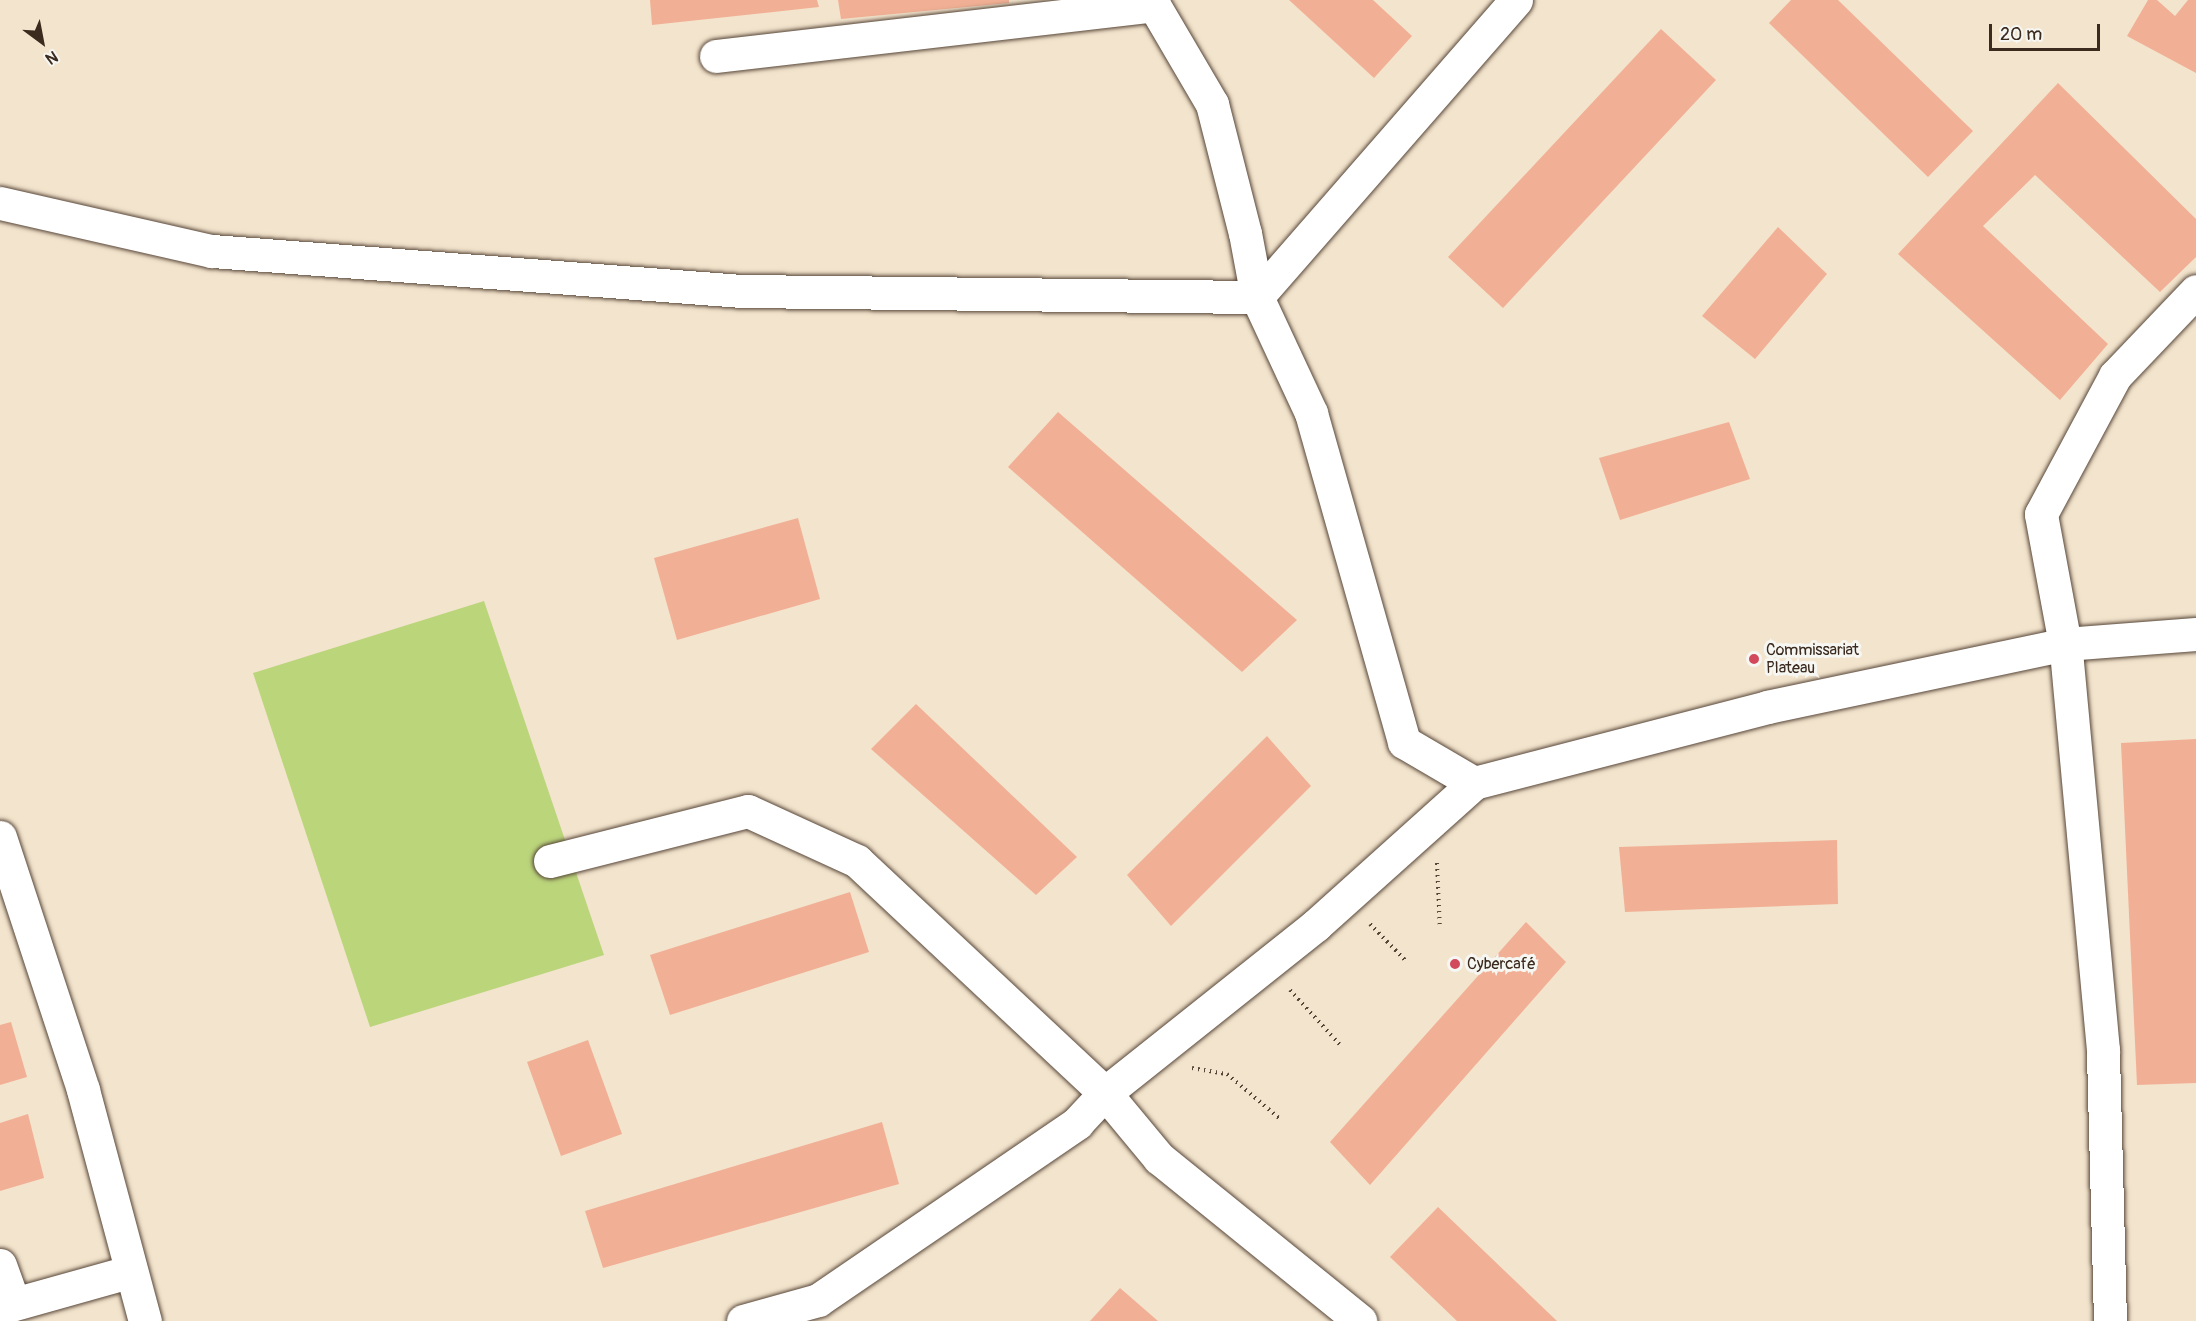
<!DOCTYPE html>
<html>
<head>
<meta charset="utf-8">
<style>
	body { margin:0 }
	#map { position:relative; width:2196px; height:1321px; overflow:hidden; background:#f3e4cd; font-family:Pangolin,sans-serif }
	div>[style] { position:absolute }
	.green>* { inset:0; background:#bbd57b }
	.building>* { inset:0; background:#f1b095 }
	.path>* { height:4px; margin-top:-2px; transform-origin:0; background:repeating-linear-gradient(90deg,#574638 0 1.5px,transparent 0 6px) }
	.roads { filter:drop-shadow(0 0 2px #574638) drop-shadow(0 0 2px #574638) }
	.minor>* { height:33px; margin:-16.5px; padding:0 16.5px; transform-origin:16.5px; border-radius:16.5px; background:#fff }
	.dots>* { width:16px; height:16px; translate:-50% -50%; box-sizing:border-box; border:3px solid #f6f6f2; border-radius:50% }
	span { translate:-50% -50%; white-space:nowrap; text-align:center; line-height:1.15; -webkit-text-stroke:6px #f6f6f2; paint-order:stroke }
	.poi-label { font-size:16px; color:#3b2a1e }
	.left { translate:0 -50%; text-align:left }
	.north { position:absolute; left:12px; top:12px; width:60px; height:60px; -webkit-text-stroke:4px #f6f6f2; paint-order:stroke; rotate:148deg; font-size:16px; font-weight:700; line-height:24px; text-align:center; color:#3b2a1e }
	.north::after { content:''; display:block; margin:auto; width:21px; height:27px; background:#3b2a1e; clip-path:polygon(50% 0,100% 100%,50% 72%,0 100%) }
	.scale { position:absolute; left:1989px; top:24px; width:111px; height:27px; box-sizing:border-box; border:3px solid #3b2a1e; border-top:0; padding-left:8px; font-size:18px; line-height:21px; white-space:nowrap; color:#3b2a1e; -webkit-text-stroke:4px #f6f6f2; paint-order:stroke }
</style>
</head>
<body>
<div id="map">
	<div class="green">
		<i style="clip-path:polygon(484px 601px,604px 955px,370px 1027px,253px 673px)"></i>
	</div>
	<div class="building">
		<i style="clip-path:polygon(650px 0,817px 0,819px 7px,652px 25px)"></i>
		<i style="clip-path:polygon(838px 0,1009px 0,1009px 3px,841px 19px)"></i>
		<i style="clip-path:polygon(1289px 0,1373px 0,1412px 36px,1374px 78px)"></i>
		<i style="clip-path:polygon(1791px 0,1838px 0,1973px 131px,1928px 177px,1769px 23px)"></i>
		<i style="clip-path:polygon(2148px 0,2157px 0,2175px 16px,2188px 0,2196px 0,2196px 73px,2127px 36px)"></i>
		<i style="clip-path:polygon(1661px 29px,1716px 80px,1503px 308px,1448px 257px)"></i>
		<i style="clip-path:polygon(2058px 83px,2196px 219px,2196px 257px,2160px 292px,2035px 175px,1983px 226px,2108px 344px,2060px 400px,1898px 254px)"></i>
		<i style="clip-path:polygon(1778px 227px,1827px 274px,1755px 359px,1702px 316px)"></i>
		<i style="clip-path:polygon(1058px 412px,1297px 620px,1242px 672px,1008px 467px)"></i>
		<i style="clip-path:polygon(1729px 422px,1750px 479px,1620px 520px,1599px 458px)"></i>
		<i style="clip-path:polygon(798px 518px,820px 599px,677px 640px,654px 558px)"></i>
		<i style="clip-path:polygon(916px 704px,1077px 857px,1036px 895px,871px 749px)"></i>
		<i style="clip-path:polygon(1267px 736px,1311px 786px,1171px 926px,1127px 875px)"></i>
		<i style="clip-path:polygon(2196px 739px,2196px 1083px,2137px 1085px,2121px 743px)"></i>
		<i style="clip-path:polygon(1837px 840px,1838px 904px,1625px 912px,1619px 847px)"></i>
		<i style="clip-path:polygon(850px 892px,869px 952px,670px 1015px,650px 955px)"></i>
		<i style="clip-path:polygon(1526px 922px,1566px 962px,1370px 1185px,1330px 1142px)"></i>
		<i style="clip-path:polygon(11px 1022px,27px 1077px,0 1085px,0 1025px)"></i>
		<i style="clip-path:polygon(588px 1040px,622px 1134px,561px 1156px,527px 1062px)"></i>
		<i style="clip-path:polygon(28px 1114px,44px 1178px,0 1191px,0 1123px)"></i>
		<i style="clip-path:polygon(882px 1122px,899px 1184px,603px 1268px,585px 1211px)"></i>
		<i style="clip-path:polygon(1438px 1207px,1557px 1321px,1457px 1321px,1390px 1257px)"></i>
		<i style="clip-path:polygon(1120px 1288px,1158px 1321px,1090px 1321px)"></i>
	</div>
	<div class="path">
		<i style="left:1437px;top:863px;width:66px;rotate:87.4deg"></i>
		<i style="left:1370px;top:924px;width:53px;rotate:45.8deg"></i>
		<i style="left:1290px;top:990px;width:77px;rotate:47.6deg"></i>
		<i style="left:1192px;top:1068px;width:36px;rotate:10deg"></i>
		<i style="left:1227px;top:1074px;width:70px;rotate:40.3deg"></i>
	</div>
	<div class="roads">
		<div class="minor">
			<i style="left:1151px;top:0;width:121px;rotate:59.6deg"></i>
			<i style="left:1212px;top:104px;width:133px;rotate:75.7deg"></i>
			<i style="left:1245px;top:233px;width:65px;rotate:79.4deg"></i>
			<i style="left:1257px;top:297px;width:394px;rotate:-48.9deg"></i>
			<i style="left:716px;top:56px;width:441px;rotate:-6.6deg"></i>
			<i style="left:0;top:203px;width:217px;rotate:12.8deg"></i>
			<i style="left:212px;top:251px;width:532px;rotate:4.32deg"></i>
			<i style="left:742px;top:291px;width:515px;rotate:0.67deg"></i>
			<i style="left:1257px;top:297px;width:128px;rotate:65deg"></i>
			<i style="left:1311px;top:413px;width:342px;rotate:74.2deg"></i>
			<i style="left:1404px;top:742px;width:81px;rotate:30.4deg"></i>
			<i style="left:0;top:837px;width:266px;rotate:71.8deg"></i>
			<i style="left:83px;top:1090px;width:239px;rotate:75deg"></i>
			<i style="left:550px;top:861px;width:204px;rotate:-14.2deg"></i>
			<i style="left:748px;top:811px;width:120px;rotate:24.6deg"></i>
			<i style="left:857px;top:861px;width:340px;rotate:43.1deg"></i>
			<i style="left:1105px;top:1093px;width:85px;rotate:50.3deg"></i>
			<i style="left:1159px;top:1158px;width:259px;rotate:39deg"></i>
			<i style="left:0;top:1265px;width:41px;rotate:70.3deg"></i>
			<i style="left:0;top:1308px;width:134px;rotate:-15.6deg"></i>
			<i style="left:743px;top:1321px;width:78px;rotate:-15.6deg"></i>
			<i style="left:818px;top:1300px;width:314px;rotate:-34.3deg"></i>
			<i style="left:1077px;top:1123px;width:41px;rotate:-47deg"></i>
			<i style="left:1105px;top:1093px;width:270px;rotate:-38.5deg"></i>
			<i style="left:1316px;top:925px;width:212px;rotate:-41.9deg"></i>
			<i style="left:1474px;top:783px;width:303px;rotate:-14.5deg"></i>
			<i style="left:1767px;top:707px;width:305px;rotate:-11.9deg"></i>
			<i style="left:2065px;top:644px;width:131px;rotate:-4.4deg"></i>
			<i style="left:2110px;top:1321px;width:271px;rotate:-91.5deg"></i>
			<i style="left:2103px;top:1050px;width:408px;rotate:-95.3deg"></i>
			<i style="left:2065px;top:644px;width:132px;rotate:-100.5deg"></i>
			<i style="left:2041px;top:514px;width:157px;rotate:-61.8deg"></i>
			<i style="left:2115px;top:376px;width:117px;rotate:-46.4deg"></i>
		</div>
	</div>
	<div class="dots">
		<i style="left:1754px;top:659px;background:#d1495b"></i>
		<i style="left:1455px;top:964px;background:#d1495b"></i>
	</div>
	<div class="poi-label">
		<span class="left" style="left:1766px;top:659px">Commissariat<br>Plateau</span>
		<span class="left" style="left:1467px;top:964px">Cybercafé</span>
	</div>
	<div class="north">N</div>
	<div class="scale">20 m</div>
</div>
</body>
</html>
